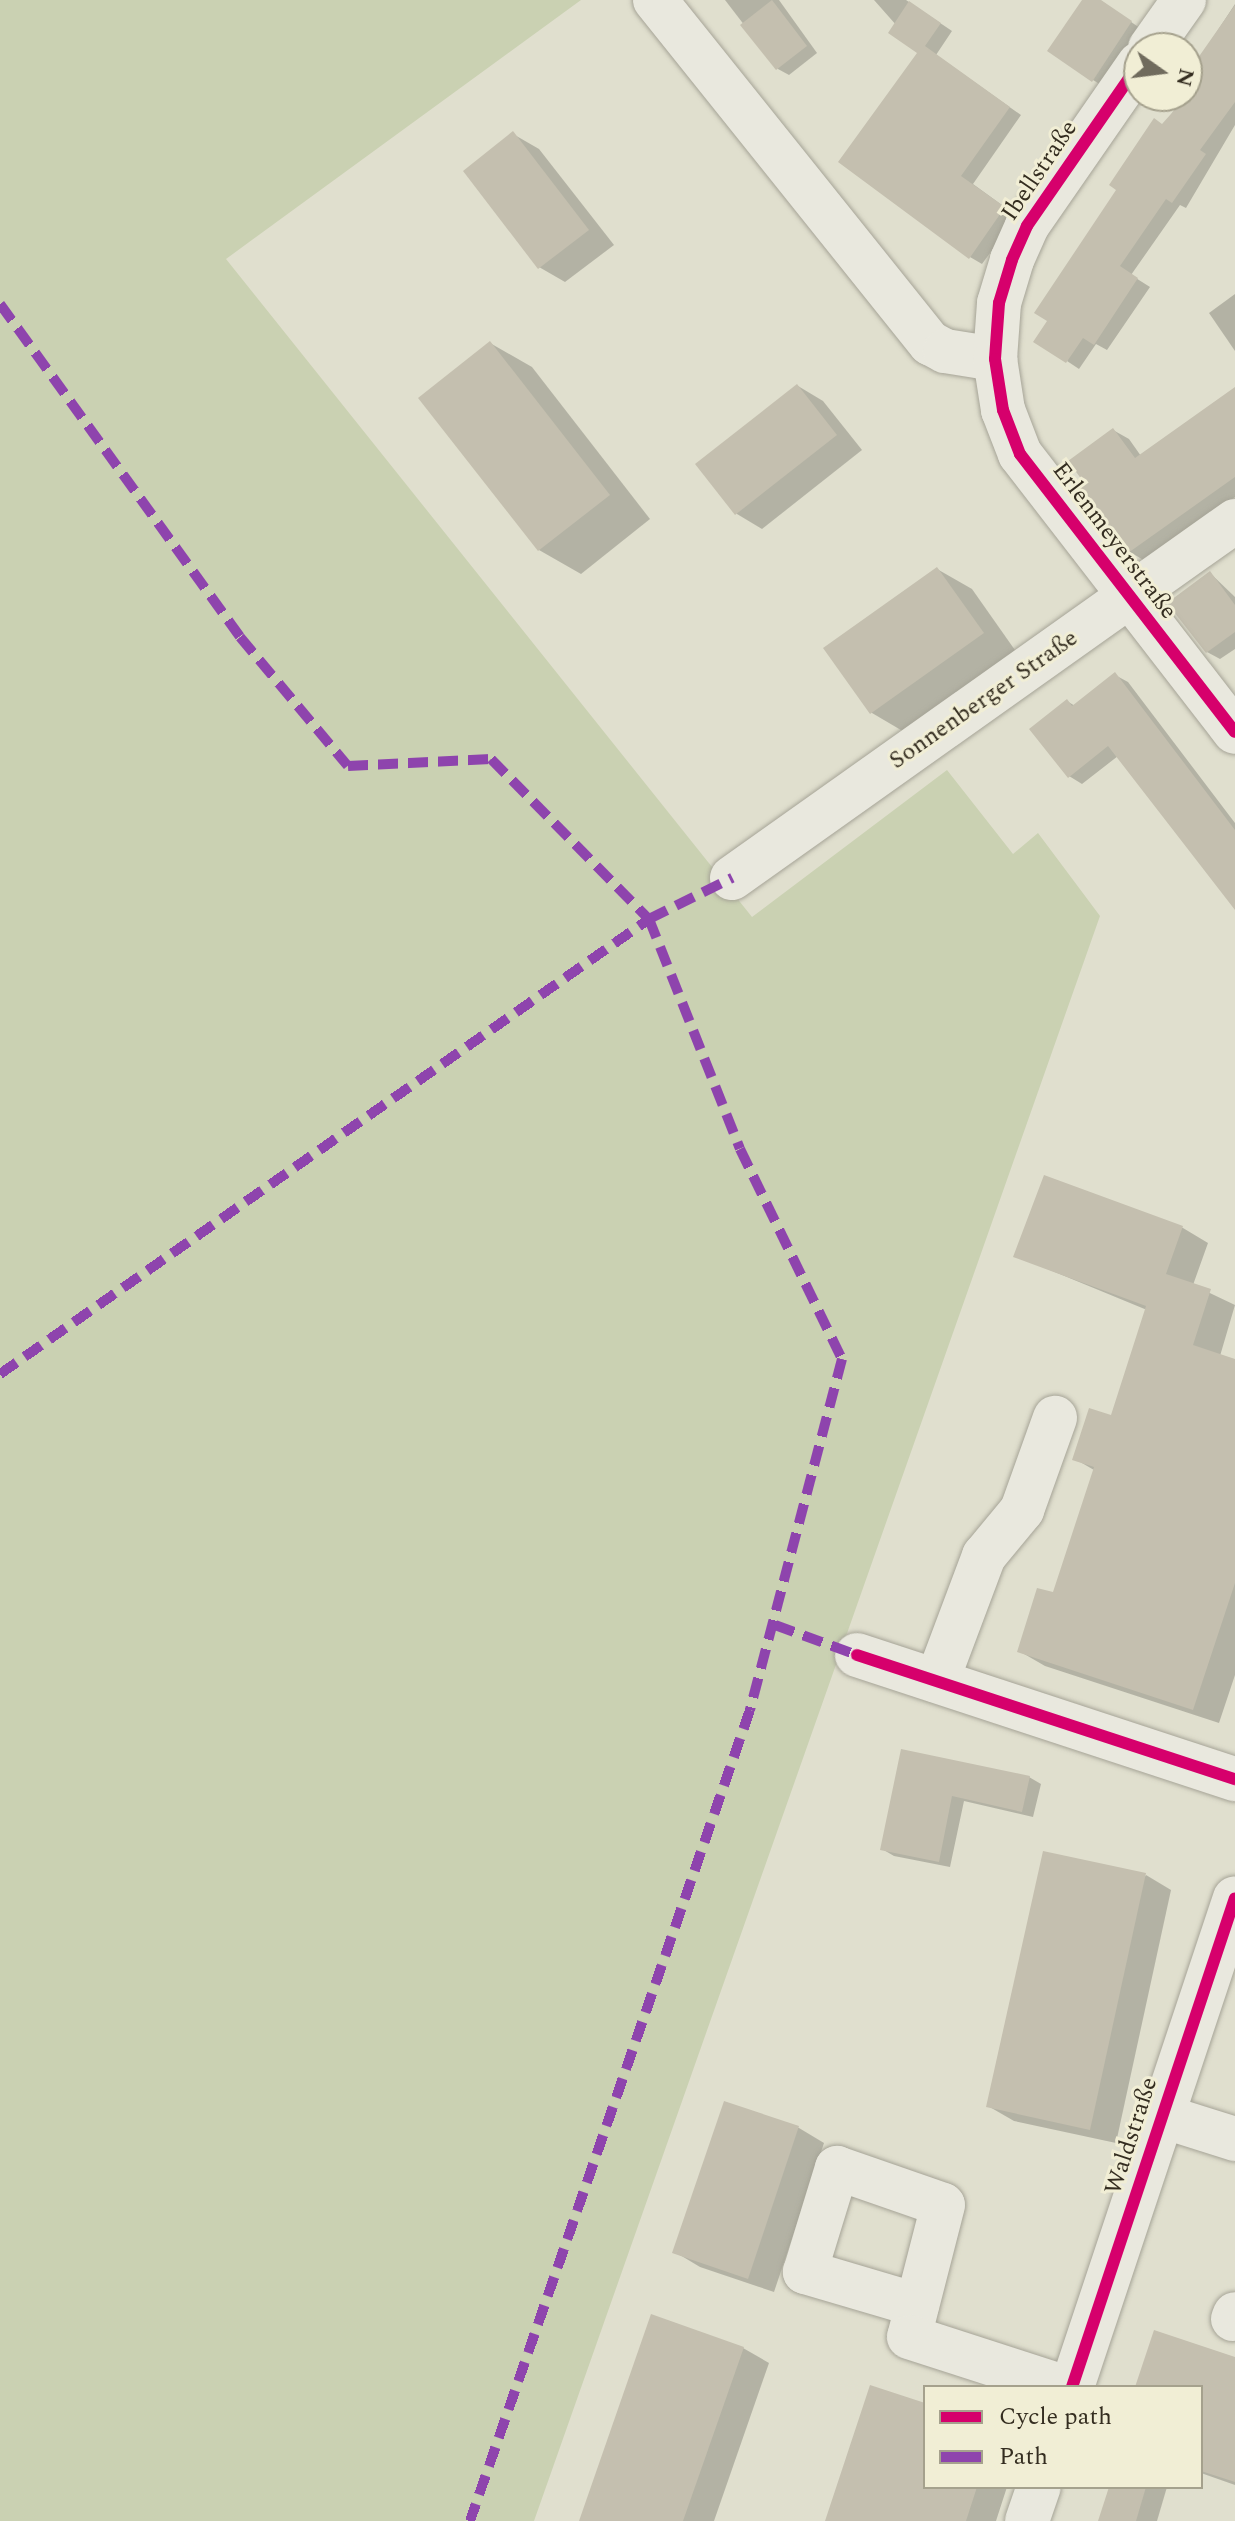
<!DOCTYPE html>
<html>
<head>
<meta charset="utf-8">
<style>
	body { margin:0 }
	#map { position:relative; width:1235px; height:2521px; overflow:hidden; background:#e0dfce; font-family:Spectral,serif }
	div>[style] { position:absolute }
	.green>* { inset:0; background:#cad1b2 }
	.shadow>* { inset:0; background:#0003 }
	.building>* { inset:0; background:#c4bfaf }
	.roads { filter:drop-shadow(0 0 2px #a6a497) drop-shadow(0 0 2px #a6a497) }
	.minor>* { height:44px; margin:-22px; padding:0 22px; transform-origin:22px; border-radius:22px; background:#e9e8de }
	.quiet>* { height:10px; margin-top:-5px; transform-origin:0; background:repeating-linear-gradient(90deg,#8e44ad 0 20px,transparent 0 30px) }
	.cycleway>* { height:12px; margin:-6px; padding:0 6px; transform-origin:6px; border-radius:6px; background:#d6006c }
	span { translate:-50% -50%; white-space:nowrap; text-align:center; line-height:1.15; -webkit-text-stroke:6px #f1eed5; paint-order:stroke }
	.street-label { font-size:24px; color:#342d20 }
	.legend { position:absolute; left:923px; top:2385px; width:280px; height:104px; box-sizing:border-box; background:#f1eed5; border:2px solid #a5a18d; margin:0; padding:10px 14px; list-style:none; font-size:24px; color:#342d20 }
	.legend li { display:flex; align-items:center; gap:16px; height:40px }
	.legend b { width:40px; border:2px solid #a5a18d }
	.north { position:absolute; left:1123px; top:32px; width:80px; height:80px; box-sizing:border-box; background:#f1eed5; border:2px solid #a5a18d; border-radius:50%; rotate:104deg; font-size:22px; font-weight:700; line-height:32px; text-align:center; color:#342d20 }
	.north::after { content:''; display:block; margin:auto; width:28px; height:36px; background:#706b5d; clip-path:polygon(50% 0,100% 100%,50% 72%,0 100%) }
</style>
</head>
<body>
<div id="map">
	<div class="green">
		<i style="clip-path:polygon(0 0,581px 0,226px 259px,752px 917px,947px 770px,1013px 854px,1038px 833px,1100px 916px,534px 2521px,0 2521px)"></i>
	</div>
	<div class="shadow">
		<i style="clip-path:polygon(725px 0,779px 0,817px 53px,789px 75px,778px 69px)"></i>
		<i style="clip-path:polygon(874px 0,906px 0,952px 31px,936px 55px,1021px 115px,973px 184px,1017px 216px,982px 264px,970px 257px,920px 52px)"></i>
		<i style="clip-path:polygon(1085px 0,1100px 0,1144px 31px,1106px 88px,1093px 80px)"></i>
		<i style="clip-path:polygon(1235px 4px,1235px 125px,1186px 208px,1180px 205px,1131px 275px,1150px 287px,1107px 350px,1096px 344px,1079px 369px,1067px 361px,1163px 126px,1203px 70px,1195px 65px)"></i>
		<i style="clip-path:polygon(513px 134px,539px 149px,614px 245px,565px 282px,539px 267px)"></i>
		<i style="clip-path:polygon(1235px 294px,1235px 351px,1209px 313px)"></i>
		<i style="clip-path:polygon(490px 343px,532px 367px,650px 519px,581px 574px,539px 550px)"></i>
		<i style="clip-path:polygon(798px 386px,823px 401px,862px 450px,762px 529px,737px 514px,698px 464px)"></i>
		<i style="clip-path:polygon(1235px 390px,1235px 497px,1145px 561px,1130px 552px,1087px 485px,1113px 430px,1129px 439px,1141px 456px)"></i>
		<i style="clip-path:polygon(937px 569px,972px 589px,1017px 653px,906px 733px,872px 713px,826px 649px)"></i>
		<i style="clip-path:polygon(1210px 573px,1235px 597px,1235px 649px,1220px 659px,1207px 652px)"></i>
		<i style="clip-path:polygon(1115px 675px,1128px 682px,1235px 823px,1235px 906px,1118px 756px,1082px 784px,1069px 776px,1067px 701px,1075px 706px)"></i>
		<i style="clip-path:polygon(1045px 1177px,1183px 1228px,1208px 1243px,1193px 1285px,1235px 1305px,1220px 1356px,1235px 1361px,1235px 1675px,1219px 1723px,1045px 1666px,1019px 1651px,1054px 1595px,1094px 1470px,1075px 1459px,1112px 1417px,1147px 1310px,1016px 1256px)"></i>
		<i style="clip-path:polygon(903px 1752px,1029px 1777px,1041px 1784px,1033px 1817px,964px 1801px,950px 1867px,894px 1856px,882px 1849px)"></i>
		<i style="clip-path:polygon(1146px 1875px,1171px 1890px,1116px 2143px,1014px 2121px,988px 2106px)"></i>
		<i style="clip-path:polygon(725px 2104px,799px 2128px,824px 2143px,774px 2292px,700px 2267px,675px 2252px)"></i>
		<i style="clip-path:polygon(743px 2348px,769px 2363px,714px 2521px,581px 2521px)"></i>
		<i style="clip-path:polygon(1235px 2360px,1235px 2485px,1201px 2473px,1201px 2387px,1137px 2387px)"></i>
		<i style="clip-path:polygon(925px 2406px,925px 2487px,1007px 2487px,996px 2521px,827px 2521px)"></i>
		<i style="clip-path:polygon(1111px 2487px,1167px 2487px,1157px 2521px,1100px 2521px)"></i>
	</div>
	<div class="building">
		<i style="clip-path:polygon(772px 0,807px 46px,776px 70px,740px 25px)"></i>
		<i style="clip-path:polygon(1082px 0,1101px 0,1132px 21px,1092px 82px,1047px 51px)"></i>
		<i style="clip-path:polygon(909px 1px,941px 23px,925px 46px,1010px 107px,961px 176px,1005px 207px,969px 259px,838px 162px,917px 53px,888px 33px)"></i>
		<i style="clip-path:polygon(1235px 5px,1235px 102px,1200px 150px,1206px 154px,1172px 203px,1166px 199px,1120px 266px,1138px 278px,1094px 345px,1083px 338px,1066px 363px,1033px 342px,1047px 321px,1034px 313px,1116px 190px,1109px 185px,1154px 118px,1162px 124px,1187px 96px,1200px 71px,1193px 65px)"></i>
		<i style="clip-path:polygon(513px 131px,589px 230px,538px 269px,463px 171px)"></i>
		<i style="clip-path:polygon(490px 341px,610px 495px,538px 551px,418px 398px)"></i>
		<i style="clip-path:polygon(797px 384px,837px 435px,735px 515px,695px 464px)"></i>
		<i style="clip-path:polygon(1235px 387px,1235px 477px,1128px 553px,1078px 489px,1085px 484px,1068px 461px,1113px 428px,1135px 458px)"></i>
		<i style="clip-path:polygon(937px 567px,984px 633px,870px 714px,823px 648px)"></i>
		<i style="clip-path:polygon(1210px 571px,1235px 605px,1235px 632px,1206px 653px,1167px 603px)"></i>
		<i style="clip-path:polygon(1115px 672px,1235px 830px,1235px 910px,1108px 746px,1068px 778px,1029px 729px,1067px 699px,1072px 706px)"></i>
		<i style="clip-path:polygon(1044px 1175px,1183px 1226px,1166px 1274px,1211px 1289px,1193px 1345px,1235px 1359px,1235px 1583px,1193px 1710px,1017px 1652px,1037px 1588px,1053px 1592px,1094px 1467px,1072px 1460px,1089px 1408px,1111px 1415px,1146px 1306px,1013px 1257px)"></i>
		<i style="clip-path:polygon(901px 1749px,1030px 1776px,1022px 1812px,952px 1796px,939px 1862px,880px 1850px)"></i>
		<i style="clip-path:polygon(1043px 1851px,1146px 1873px,1090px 2130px,986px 2107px)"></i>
		<i style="clip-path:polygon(724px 2101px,799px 2126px,748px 2279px,672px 2253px)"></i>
		<i style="clip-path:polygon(651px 2314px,744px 2347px,683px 2521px,579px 2521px)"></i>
		<i style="clip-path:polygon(1154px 2330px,1235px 2357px,1235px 2482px,1201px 2471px,1201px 2387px,1135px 2387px)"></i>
		<i style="clip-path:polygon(870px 2385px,925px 2403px,925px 2487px,977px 2487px,966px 2521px,825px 2521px)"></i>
		<i style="clip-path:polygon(1109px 2487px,1146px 2487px,1136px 2521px,1098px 2521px)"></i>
	</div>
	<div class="roads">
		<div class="minor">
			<i style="left:655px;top:0;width:440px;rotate:51.3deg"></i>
			<i style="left:930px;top:343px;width:17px;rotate:28deg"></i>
			<i style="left:945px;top:351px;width:51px;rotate:9.1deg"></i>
			<i style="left:1150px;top:48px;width:59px;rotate:-54.7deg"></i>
			<i style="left:1139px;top:64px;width:197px;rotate:124.7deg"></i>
			<i style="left:1027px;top:226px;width:37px;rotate:114deg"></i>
			<i style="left:1012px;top:260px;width:45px;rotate:106.8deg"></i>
			<i style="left:999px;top:303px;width:56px;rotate:94.1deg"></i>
			<i style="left:995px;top:359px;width:52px;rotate:81.1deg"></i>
			<i style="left:1003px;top:410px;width:47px;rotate:68.9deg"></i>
			<i style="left:1020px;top:454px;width:351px;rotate:52.3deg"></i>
			<i style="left:732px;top:878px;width:617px;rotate:-35.36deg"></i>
			<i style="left:857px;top:1655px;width:398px;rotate:18.2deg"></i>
			<i style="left:937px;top:1681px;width:134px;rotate:-69.4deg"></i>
			<i style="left:984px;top:1556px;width:60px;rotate:-50.4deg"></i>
			<i style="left:1022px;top:1510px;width:98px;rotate:-70.3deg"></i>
			<i style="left:1162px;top:2116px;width:77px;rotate:17.5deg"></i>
			<i style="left:917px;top:2305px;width:117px;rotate:-163.6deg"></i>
			<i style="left:805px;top:2272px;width:109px;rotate:-72.9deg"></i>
			<i style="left:837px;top:2168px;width:112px;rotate:19.2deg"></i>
			<i style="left:943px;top:2205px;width:136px;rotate:104.4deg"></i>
			<i style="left:909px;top:2337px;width:163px;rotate:17.9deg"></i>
			<i style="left:1233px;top:2319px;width:5px;rotate:-68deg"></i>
			<i style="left:1072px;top:2387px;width:515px;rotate:-71.57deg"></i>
			<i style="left:1027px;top:2521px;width:36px;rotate:-71deg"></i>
		</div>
	</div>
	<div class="quiet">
		<i style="left:0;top:304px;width:410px;rotate:54.2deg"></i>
		<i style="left:240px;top:637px;width:168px;rotate:50.1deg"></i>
		<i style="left:348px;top:766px;width:143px;rotate:-2.8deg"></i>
		<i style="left:491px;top:759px;width:225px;rotate:45.4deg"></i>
		<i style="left:649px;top:919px;width:247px;rotate:68.4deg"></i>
		<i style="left:740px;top:1149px;width:233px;rotate:64.1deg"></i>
		<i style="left:842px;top:1359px;width:363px;rotate:104.7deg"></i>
		<i style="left:750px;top:1710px;width:858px;rotate:109.05deg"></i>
		<i style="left:0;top:1374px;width:793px;rotate:-35.03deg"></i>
		<i style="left:649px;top:919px;width:93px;rotate:-26.3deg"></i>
		<i style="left:775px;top:1625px;width:87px;rotate:20.1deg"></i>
	</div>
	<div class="cycleway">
		<i style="left:1139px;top:64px;width:197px;rotate:124.7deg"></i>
		<i style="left:1027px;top:226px;width:37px;rotate:114deg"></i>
		<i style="left:1012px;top:260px;width:45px;rotate:106.8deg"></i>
		<i style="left:999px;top:303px;width:56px;rotate:94.1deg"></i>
		<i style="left:995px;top:359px;width:52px;rotate:81.1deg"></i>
		<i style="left:1003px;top:410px;width:47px;rotate:68.9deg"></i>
		<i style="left:1020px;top:454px;width:351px;rotate:52.3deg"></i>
		<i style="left:857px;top:1655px;width:398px;rotate:18.2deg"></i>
		<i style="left:1072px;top:2387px;width:515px;rotate:-71.57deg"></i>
	</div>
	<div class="street-label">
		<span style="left:1040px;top:171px;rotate:-56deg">Ibellstraße</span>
		<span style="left:1114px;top:541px;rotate:53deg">Erlenmeyerstraße</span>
		<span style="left:984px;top:700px;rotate:-35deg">Sonnenberger Straße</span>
		<span style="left:1132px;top:2136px;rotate:-72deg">Waldstraße</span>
	</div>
	<ul class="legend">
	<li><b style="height:10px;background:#d6006c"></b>Cycle path</li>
	<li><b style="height:10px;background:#8e44ad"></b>Path</li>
	</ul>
	<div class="north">N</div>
</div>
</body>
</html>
